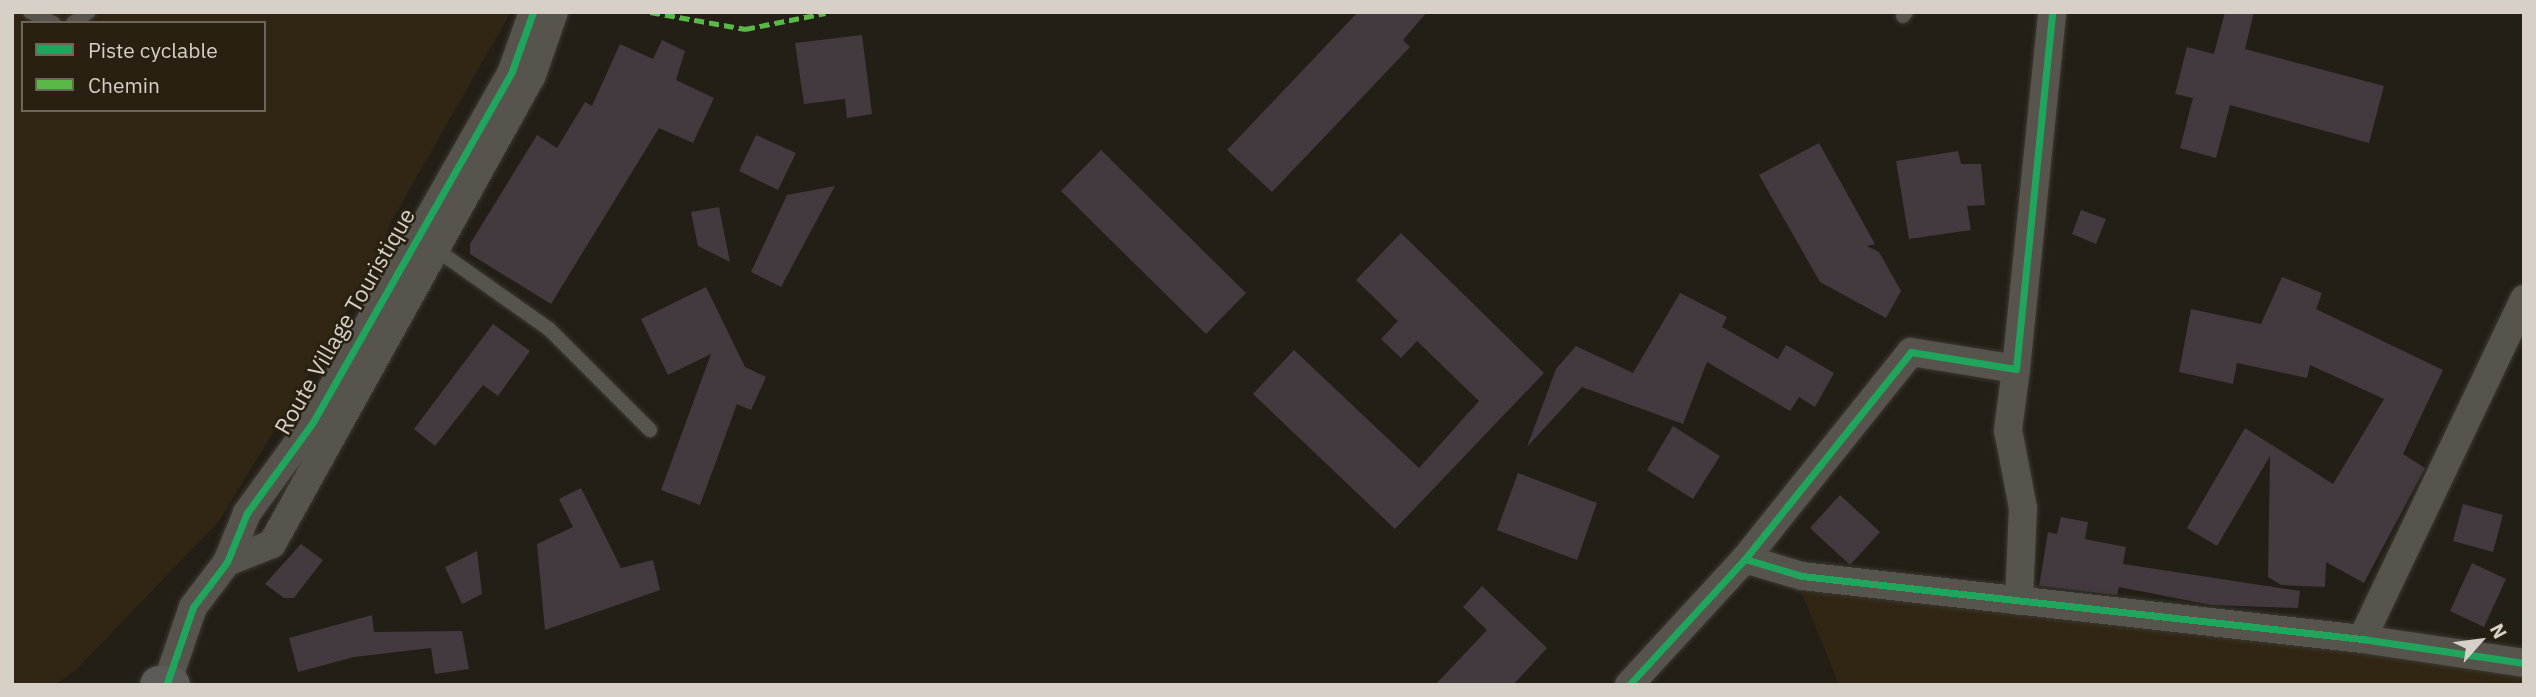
<!DOCTYPE html>
<html>
<head>
<meta charset="utf-8">
<style>
	body { margin:0 }
	#map { position:relative; width:2536px; height:697px; overflow:hidden; background:#231f16; font-family:"IBM Plex Sans",sans-serif }
	div>[style] { position:absolute }
	.built>* { inset:0; background:#312613 }
	.building>* { inset:0; background:#423a3f }
	.roads { filter:drop-shadow(0 0 2px #3c3932) drop-shadow(0 0 2px #3c3932) }
	.lane>* { height:14px; margin:-7px; padding:0 7px; transform-origin:7px; border-radius:7px; background:#57544d }
	.street>* { height:28px; margin:-14px; padding:0 14px; transform-origin:14px; border-radius:14px; background:#57544d }
	.secondary>* { height:38px; margin:-19px; padding:0 19px; transform-origin:19px; border-radius:19px; background:#5d5b58 }
	.quiet>* { height:5px; margin-top:-2.5px; transform-origin:0; background:repeating-linear-gradient(90deg,#58b947 0 10px,transparent 0 15px) }
	.cycleway>* { height:7px; margin:-3.5px; padding:0 3.5px; transform-origin:3.5px; border-radius:3.5px; background:#20a55d }
	span { translate:-50% -50%; white-space:nowrap; text-align:center; line-height:1.15; -webkit-text-stroke:5px #282011; paint-order:stroke }
	.street-label { font-size:23px; color:#d6d0c7 }
	.frame { position:absolute; inset:0; border:14px solid #d6d0c7; pointer-events:none }
	.legend { position:absolute; left:21px; top:21px; width:245px; height:91px; box-sizing:border-box; background:#282011; border:2px solid #6e665a; margin:0; padding:9px 12px; list-style:none; font-size:21px; color:#d6d0c7 }
	.legend li { display:flex; align-items:center; gap:14px; height:35px }
	.legend b { width:35px; border:2px solid #6e665a }
	.north { position:absolute; left:2445px; top:606px; width:70px; height:70px; -webkit-text-stroke:5px #282011; paint-order:stroke; rotate:62deg; font-size:19px; font-weight:700; line-height:28px; text-align:center; color:#d6d0c7 }
	.north::after { content:''; display:block; margin:auto; width:24px; height:32px; background:#d6d0c7; clip-path:polygon(50% 0,100% 100%,50% 72%,0 100%) }
</style>
</head>
<body>
<div id="map">
	<div class="built">
		<i style="clip-path:polygon(evenodd,12px 12px,511px 12px,391px 222px,380px 257px,220px 520px,76px 670px,55px 685px,12px 685px,12px 12px,23px 23px,264px 23px,264px 110px,23px 110px,23px 23px)"></i>
		<i style="clip-path:polygon(1801px 591px,2524px 671px,2524px 685px,1839px 685px)"></i>
	</div>
	<div class="building">
		<i style="clip-path:polygon(1358px 12px,1427px 12px,1403px 40px,1410px 47px,1272px 192px,1227px 150px)"></i>
		<i style="clip-path:polygon(2225px 12px,2254px 12px,2245px 49px,2384px 86px,2369px 143px,2230px 105px,2216px 158px,2180px 148px,2193px 98px,2175px 94px,2187px 47px,2214px 54px)"></i>
		<i style="clip-path:polygon(862px 35px,872px 114px,847px 118px,845px 99px,804px 104px,795px 43px)"></i>
		<i style="clip-path:polygon(662px 40px,685px 51px,676px 80px,714px 98px,693px 143px,659px 128px,551px 304px,470px 254px,470px 244px,537px 135px,557px 148px,585px 102px,592px 106px,620px 44px,653px 59px)"></i>
		<i style="clip-path:polygon(756px 135px,796px 153px,778px 190px,739px 171px)"></i>
		<i style="clip-path:polygon(1819px 143px,1875px 244px,1867px 246px,1879px 252px,1901px 291px,1886px 318px,1820px 282px,1759px 175px)"></i>
		<i style="clip-path:polygon(1101px 150px,1246px 293px,1206px 334px,1061px 191px)"></i>
		<i style="clip-path:polygon(1958px 151px,1961px 164px,1981px 164px,1985px 205px,1967px 206px,1971px 230px,1909px 239px,1896px 161px)"></i>
		<i style="clip-path:polygon(835px 186px,781px 287px,751px 272px,787px 195px)"></i>
		<i style="clip-path:polygon(719px 207px,730px 262px,698px 246px,691px 212px)"></i>
		<i style="clip-path:polygon(2081px 210px,2106px 219px,2096px 244px,2072px 234px)"></i>
		<i style="clip-path:polygon(1401px 233px,1544px 373px,1395px 529px,1253px 394px,1294px 350px,1419px 468px,1479px 401px,1417px 341px,1401px 358px,1381px 339px,1398px 321px,1356px 280px)"></i>
		<i style="clip-path:polygon(2282px 277px,2322px 293px,2316px 309px,2443px 370px,2403px 454px,2425px 468px,2364px 583px,2326px 562px,2325px 587px,2281px 585px,2268px 577px,2270px 456px,2217px 546px,2187px 528px,2245px 428px,2333px 484px,2384px 399px,2310px 365px,2307px 378px,2237px 363px,2233px 384px,2179px 372px,2191px 309px,2261px 324px)"></i>
		<i style="clip-path:polygon(706px 287px,745px 367px,766px 377px,751px 410px,737px 404px,700px 505px,661px 490px,711px 354px,668px 375px,641px 319px)"></i>
		<i style="clip-path:polygon(1680px 293px,1727px 317px,1722px 327px,1778px 359px,1786px 345px,1834px 373px,1815px 407px,1799px 397px,1790px 411px,1707px 362px,1683px 424px,1582px 387px,1527px 447px,1556px 369px,1576px 346px,1633px 373px)"></i>
		<i style="clip-path:polygon(493px 324px,530px 351px,498px 396px,483px 385px,435px 446px,414px 429px)"></i>
		<i style="clip-path:polygon(1673px 426px,1720px 456px,1693px 499px,1647px 470px)"></i>
		<i style="clip-path:polygon(1518px 473px,1597px 503px,1577px 560px,1497px 530px)"></i>
		<i style="clip-path:polygon(581px 488px,621px 568px,653px 560px,660px 590px,545px 630px,537px 544px,573px 527px,559px 499px)"></i>
		<i style="clip-path:polygon(1840px 495px,1880px 532px,1850px 565px,1810px 528px)"></i>
		<i style="clip-path:polygon(2463px 504px,2503px 515px,2493px 552px,2453px 541px)"></i>
		<i style="clip-path:polygon(2061px 517px,2088px 522px,2085px 539px,2126px 547px,2123px 564px,2300px 591px,2298px 608px,2211px 605px,2119px 587px,2117px 595px,2039px 586px,2048px 532px,2057px 534px)"></i>
		<i style="clip-path:polygon(301px 544px,323px 560px,294px 598px,284px 598px,265px 584px)"></i>
		<i style="clip-path:polygon(477px 551px,482px 594px,462px 604px,445px 567px)"></i>
		<i style="clip-path:polygon(2472px 563px,2506px 579px,2484px 627px,2450px 611px)"></i>
		<i style="clip-path:polygon(1482px 586px,1547px 648px,1513px 685px,1435px 685px,1487px 630px,1463px 607px)"></i>
		<i style="clip-path:polygon(372px 615px,374px 632px,462px 631px,469px 669px,435px 674px,431px 648px,354px 657px,298px 672px,289px 638px)"></i>
	</div>
	<div class="roads">
		<div class="lane">
			<i style="left:30px;top:12px;width:26px;rotate:25deg"></i>
			<i style="left:1903px;top:16px;width:5px;rotate:-53deg"></i>
			<i style="left:73px;top:23px;width:19px;rotate:-35deg"></i>
			<i style="left:434px;top:248px;width:141px;rotate:35.2deg"></i>
			<i style="left:549px;top:329px;width:143px;rotate:45deg"></i>
		</div>
		<div class="street">
			<i style="left:2016px;top:369px;width:62px;rotate:97.5deg"></i>
			<i style="left:2008px;top:430px;width:79px;rotate:79.1deg"></i>
			<i style="left:2023px;top:508px;width:93px;rotate:92.5deg"></i>
			<i style="left:1745px;top:559px;width:59px;rotate:16.6deg"></i>
			<i style="left:1802px;top:576px;width:564px;rotate:6.42deg"></i>
			<i style="left:2362px;top:639px;width:164px;rotate:8.4deg"></i>
			<i style="left:227px;top:562px;width:48px;rotate:-21.8deg"></i>
			<i style="left:272px;top:544px;width:536px;rotate:-61deg"></i>
			<i style="left:532px;top:75px;width:67px;rotate:-70.8deg"></i>
			<i style="left:2362px;top:639px;width:377px;rotate:-64.5deg"></i>
			<i style="left:167px;top:683px;width:80px;rotate:-71.1deg"></i>
			<i style="left:193px;top:607px;width:56px;rotate:-52.9deg"></i>
			<i style="left:227px;top:562px;width:53px;rotate:-67.8deg"></i>
			<i style="left:247px;top:513px;width:112px;rotate:-54deg"></i>
			<i style="left:313px;top:422px;width:403px;rotate:-60.4deg"></i>
			<i style="left:512px;top:71px;width:63px;rotate:-70.4deg"></i>
			<i style="left:1629px;top:685px;width:171px;rotate:-47.4deg"></i>
			<i style="left:1745px;top:559px;width:265px;rotate:-51.3deg"></i>
			<i style="left:1911px;top:352px;width:106px;rotate:9.2deg"></i>
			<i style="left:2016px;top:369px;width:359px;rotate:-84.2deg"></i>
		</div>
		<div class="secondary">
			<i style="left:159px;top:685px;width:12px"></i>
		</div>
	</div>
	<div class="quiet">
		<i style="left:650px;top:12px;width:97px;rotate:10.1deg"></i>
		<i style="left:745px;top:29px;width:82px;rotate:-11.3deg"></i>
	</div>
	<div class="cycleway">
		<i style="left:1745px;top:559px;width:59px;rotate:16.6deg"></i>
		<i style="left:1802px;top:576px;width:564px;rotate:6.42deg"></i>
		<i style="left:2362px;top:639px;width:164px;rotate:8.4deg"></i>
		<i style="left:167px;top:683px;width:80px;rotate:-71.1deg"></i>
		<i style="left:193px;top:607px;width:56px;rotate:-52.9deg"></i>
		<i style="left:227px;top:562px;width:53px;rotate:-67.8deg"></i>
		<i style="left:247px;top:513px;width:112px;rotate:-54deg"></i>
		<i style="left:313px;top:422px;width:403px;rotate:-60.4deg"></i>
		<i style="left:512px;top:71px;width:63px;rotate:-70.4deg"></i>
		<i style="left:1629px;top:685px;width:171px;rotate:-47.4deg"></i>
		<i style="left:1745px;top:559px;width:265px;rotate:-51.3deg"></i>
		<i style="left:1911px;top:352px;width:106px;rotate:9.2deg"></i>
		<i style="left:2016px;top:369px;width:359px;rotate:-84.2deg"></i>
	</div>
	<div class="street-label">
		<span style="left:344px;top:321px;rotate:-60deg">Route Village Touristique</span>
	</div>
	<div class="frame"></div>
	<ul class="legend">
	<li><b style="height:9px;background:#20a55d"></b>Piste cyclable</li>
	<li><b style="height:9px;background:#58b947"></b>Chemin</li>
	</ul>
	<div class="north">N</div>
</div>
</body>
</html>
